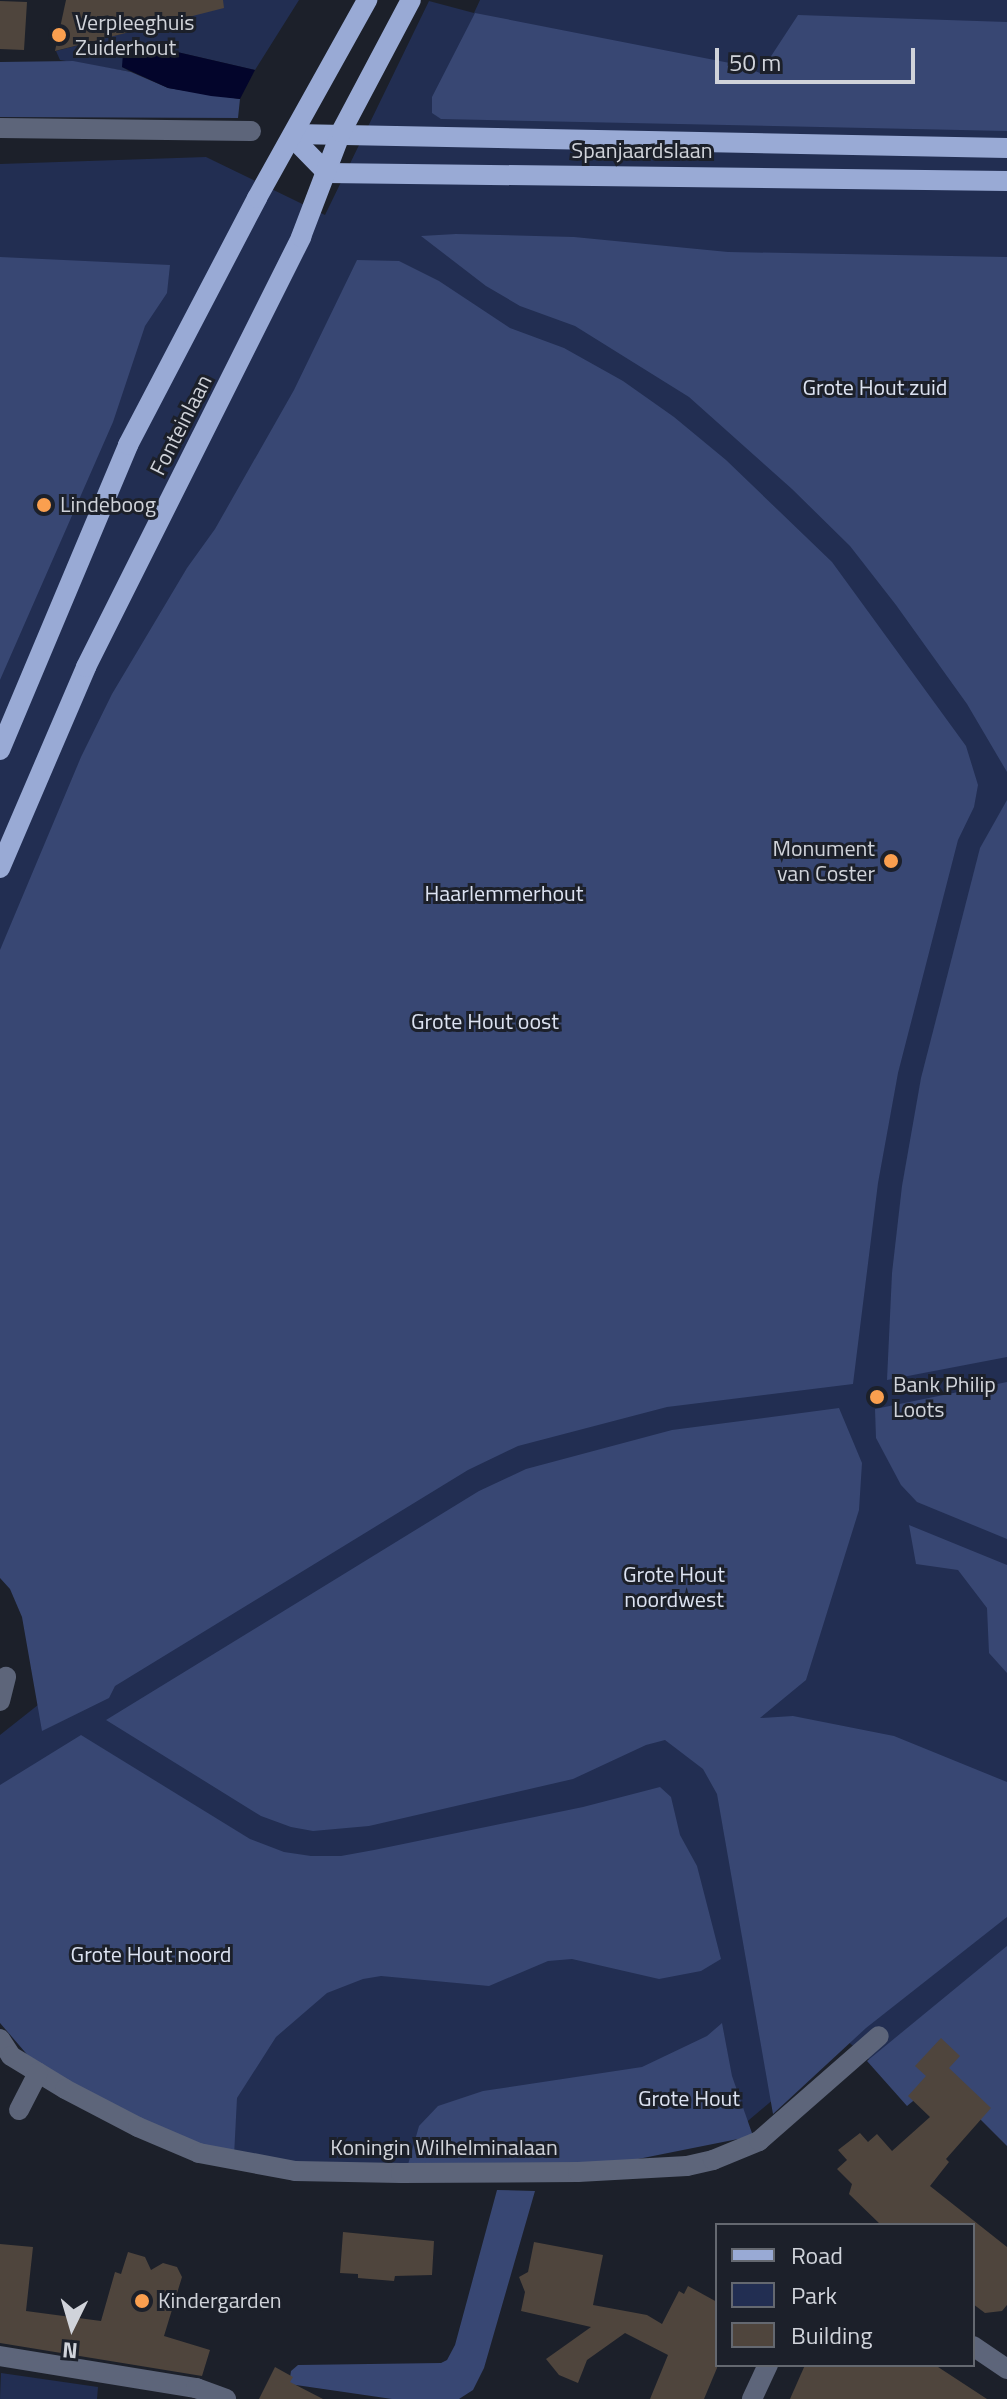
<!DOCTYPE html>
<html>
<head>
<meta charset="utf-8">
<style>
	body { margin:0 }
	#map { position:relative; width:1007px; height:2399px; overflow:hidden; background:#1c202a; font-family:"Titillium Web",sans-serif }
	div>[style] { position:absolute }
	.green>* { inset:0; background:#222e52 }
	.forest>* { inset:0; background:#384773 }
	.water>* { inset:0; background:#03052b }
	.building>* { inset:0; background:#4f453d }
	.minor>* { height:20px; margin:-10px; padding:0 10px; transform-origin:10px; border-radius:10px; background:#5d657a }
	.major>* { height:20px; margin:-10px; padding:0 10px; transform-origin:10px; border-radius:10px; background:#99aad5 }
	.dots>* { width:22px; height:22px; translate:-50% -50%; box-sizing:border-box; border:4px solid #1c202a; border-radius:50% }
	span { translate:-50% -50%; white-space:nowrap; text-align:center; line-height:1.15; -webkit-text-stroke:6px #1c202a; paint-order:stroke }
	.poi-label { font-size:22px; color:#d0d3da }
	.left { translate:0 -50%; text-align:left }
	.right { translate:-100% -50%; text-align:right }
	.street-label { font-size:22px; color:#d0d3da }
	.park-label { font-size:22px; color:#dde3f2 }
	.legend { position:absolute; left:715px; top:2223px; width:260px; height:144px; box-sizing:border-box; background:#1c202a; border:2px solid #646870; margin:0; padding:10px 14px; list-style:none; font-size:24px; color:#d0d3da }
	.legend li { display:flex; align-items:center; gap:16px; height:40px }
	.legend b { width:40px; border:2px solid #646870 }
	.north { position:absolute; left:32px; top:2287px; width:80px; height:80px; -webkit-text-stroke:6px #1c202a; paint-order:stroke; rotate:185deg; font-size:22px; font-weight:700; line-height:32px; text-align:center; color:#d0d3da }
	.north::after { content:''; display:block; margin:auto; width:28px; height:36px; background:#d0d3da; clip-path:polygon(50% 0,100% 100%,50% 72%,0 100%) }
	.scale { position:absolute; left:715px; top:48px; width:200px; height:36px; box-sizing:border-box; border:4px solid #d0d3da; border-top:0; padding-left:10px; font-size:24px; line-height:28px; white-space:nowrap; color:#d0d3da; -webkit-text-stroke:6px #1c202a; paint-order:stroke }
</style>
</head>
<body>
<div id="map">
	<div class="green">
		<i style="clip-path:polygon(194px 0,299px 0,255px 70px,164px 49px,122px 67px,131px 72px,60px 60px,56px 51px,190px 16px)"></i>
		<i style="clip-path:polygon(480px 0,1007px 0,1007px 2141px,928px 2068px,902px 2088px,845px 2039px,736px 2131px,407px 2168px,365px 2168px,234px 2156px,234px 2144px,0 2009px,0 1735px,43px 1701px,23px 1590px,0 1573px,0 164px,206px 157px,325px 215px,429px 1px,474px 13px)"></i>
		<i style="clip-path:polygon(1px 2373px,98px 2387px,97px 2399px,0 2399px)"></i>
	</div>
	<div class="forest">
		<i style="clip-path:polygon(475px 13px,740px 65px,760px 73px,798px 15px,1007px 22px,1007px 131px,441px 119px,432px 113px,432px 97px)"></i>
		<i style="clip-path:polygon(73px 61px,131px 72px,168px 88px,240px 99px,238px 118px,0 117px,0 62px)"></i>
		<i style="clip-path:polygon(456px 234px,574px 237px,728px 252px,1007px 257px,1007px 772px,967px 704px,896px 605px,850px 546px,792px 489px,689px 397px,575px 326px,520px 306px,486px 286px,421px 236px)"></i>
		<i style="clip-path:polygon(0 257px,170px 265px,167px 293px,145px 326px,113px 422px,0 680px)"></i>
		<i style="clip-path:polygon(357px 260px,399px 261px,439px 281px,510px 328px,564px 348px,623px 381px,674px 417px,726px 460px,832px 562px,966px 746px,978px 785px,974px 807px,958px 840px,898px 1073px,878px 1183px,853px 1384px,667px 1407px,518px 1446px,468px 1470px,115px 1686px,109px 1698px,42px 1731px,22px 1617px,10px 1589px,0 1578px,0 950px,81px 757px,112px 694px,187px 568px,215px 529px,294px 390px)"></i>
		<i style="clip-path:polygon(1007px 800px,1007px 1357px,887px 1380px,892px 1273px,902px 1186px,921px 1078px,980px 848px)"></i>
		<i style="clip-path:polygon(1007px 1382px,1007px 1539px,917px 1502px,901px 1485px,876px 1438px,875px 1409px)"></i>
		<i style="clip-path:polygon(839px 1408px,862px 1463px,859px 1510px,806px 1680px,760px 1718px,793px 1716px,894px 1736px,1007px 1782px,1007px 1917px,866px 2028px,773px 2114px,717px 1794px,703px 1769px,665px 1740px,646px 1745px,573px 1779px,369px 1826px,313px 1831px,291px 1827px,261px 1816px,106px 1720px,479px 1491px,526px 1469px,672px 1430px)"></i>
		<i style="clip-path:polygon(909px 1525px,1007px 1565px,1007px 1673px,989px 1653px,987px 1608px,958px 1570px,916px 1564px)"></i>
		<i style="clip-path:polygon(81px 1735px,250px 1839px,284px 1852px,311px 1856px,341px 1856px,374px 1850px,583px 1807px,660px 1787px,671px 1797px,680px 1835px,697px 1866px,721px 1959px,701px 1971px,659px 1979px,572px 1959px,548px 1961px,489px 1986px,381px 1976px,363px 1979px,327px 1993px,276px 2037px,237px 2098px,234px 2156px,174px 2146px,37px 2066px,0 2023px,0 1785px)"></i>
		<i style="clip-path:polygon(1007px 1946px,1007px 2146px,940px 2079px,907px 2106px,867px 2061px)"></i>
		<i style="clip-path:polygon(722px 2023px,732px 2076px,753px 2136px,628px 2161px,407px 2168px,419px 2126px,438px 2106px,483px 2091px,642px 2067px,707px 2036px)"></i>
		<i style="clip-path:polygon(497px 2190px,535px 2191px,484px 2368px,473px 2390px,459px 2399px,392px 2399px,289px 2384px,291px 2371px,298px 2365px,441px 2363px,447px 2360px,455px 2345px)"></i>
	</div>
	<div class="water">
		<i style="clip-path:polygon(137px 47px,164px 49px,255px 70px,240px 99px,211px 96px,168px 88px,122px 67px,123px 53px)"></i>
	</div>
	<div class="building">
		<i style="clip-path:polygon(66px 0,223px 0,224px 8px,55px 51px)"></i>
		<i style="clip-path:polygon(0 1px,27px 2px,24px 50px,0 49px)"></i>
		<i style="clip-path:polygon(941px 2038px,960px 2056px,949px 2068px,991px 2108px,946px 2159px,949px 2162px,930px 2186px,1007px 2247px,1007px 2305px,1002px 2311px,985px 2313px,973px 2304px,973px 2225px,881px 2225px,849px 2194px,852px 2184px,837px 2169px,847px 2160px,838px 2150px,860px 2133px,868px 2142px,877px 2134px,892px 2151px,930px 2117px,908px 2096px,926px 2076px,915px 2066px)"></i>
		<i style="clip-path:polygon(343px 2232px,434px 2241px,432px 2275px,395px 2276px,394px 2281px,358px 2278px,358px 2274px,340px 2273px)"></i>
		<i style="clip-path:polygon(534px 2242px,603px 2255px,593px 2305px,647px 2315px,662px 2324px,679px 2291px,684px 2294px,688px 2286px,717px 2302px,717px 2368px,704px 2399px,650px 2399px,668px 2355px,625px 2333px,587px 2360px,578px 2383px,559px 2375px,546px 2359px,591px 2327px,521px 2311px,525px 2292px,519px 2277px,528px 2272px)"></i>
		<i style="clip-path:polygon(0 2244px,33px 2247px,26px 2311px,101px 2321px,115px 2272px,121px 2274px,128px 2252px,145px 2257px,151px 2270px,163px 2263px,177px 2267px,182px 2277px,164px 2336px,210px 2350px,202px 2376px,0 2343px)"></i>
		<i style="clip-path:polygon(805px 2365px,935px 2365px,987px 2399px,790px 2399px)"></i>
		<i style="clip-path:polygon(275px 2367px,293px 2377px,290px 2382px,323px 2399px,259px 2399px)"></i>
	</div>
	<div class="minor">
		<i style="left:0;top:128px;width:251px;rotate:0.7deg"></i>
		<i style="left:0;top:1701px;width:25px;rotate:-76deg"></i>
		<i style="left:0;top:2039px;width:20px;rotate:57deg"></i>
		<i style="left:11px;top:2056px;width:63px;rotate:31.4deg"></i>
		<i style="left:65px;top:2089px;width:82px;rotate:27.5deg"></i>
		<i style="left:138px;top:2127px;width:66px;rotate:23.1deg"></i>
		<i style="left:199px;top:2153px;width:98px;rotate:10.6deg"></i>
		<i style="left:295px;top:2171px;width:106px;rotate:1.1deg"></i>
		<i style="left:401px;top:2173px;width:177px;rotate:-0.3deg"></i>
		<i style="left:578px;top:2172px;width:109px;rotate:-3.2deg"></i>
		<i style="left:687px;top:2166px;width:27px;rotate:-13deg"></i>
		<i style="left:713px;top:2160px;width:50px;rotate:-22.4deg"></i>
		<i style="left:759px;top:2141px;width:159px;rotate:-41.2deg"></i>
		<i style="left:19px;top:2110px;width:42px;rotate:-62.8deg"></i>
		<i style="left:973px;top:2346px;width:41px;rotate:34.1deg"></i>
		<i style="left:0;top:2356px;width:199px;rotate:9.3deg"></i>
		<i style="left:196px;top:2388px;width:32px;rotate:20deg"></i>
		<i style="left:752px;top:2399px;width:38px;rotate:-65deg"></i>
	</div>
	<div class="major">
		<i style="left:294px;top:134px;width:713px;rotate:1.12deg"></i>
		<i style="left:292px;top:137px;width:50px;rotate:45.8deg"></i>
		<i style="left:327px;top:173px;width:680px;rotate:0.67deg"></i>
		<i style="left:0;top:750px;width:331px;rotate:-67.2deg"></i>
		<i style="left:128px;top:445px;width:279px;rotate:-62.4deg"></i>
		<i style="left:257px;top:198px;width:227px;rotate:-60.9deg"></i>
		<i style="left:0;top:868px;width:219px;rotate:-66.8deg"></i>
		<i style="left:86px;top:667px;width:481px;rotate:-63.4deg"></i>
		<i style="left:301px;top:237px;width:112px;rotate:-69.1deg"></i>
		<i style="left:341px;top:132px;width:149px;rotate:-62.1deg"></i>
	</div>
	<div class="dots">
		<i style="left:59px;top:35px;background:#fa9f4f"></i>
		<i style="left:44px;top:505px;background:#fa9f4f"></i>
		<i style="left:891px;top:861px;background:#fa9f4f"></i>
		<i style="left:877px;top:1397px;background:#fa9f4f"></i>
		<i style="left:142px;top:2301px;background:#fa9f4f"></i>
	</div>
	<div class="poi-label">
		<span class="left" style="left:75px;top:35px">Verpleeghuis<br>Zuiderhout</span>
		<span class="left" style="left:60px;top:505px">Lindeboog</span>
		<span class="right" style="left:875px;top:861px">Monument<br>van Coster</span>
		<span class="left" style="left:893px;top:1397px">Bank Philip<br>Loots</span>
		<span class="left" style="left:158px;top:2301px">Kindergarden</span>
	</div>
	<div class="street-label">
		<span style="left:642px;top:151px">Spanjaardslaan</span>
		<span style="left:181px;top:425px;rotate:-63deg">Fonteinlaan</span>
		<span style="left:444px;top:2148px">Koningin Wilhelminalaan</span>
	</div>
	<div class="park-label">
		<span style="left:875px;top:388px">Grote Hout zuid</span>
		<span style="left:504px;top:894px">Haarlemmerhout</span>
		<span style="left:485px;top:1022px">Grote Hout oost</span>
		<span style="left:674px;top:1587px">Grote Hout<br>noordwest</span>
		<span style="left:151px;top:1955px">Grote Hout noord</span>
		<span style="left:689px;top:2099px">Grote Hout</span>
	</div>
	<ul class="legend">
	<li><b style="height:10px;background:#99aad5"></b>Road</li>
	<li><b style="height:22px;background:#222e52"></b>Park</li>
	<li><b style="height:22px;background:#4f453d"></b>Building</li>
	</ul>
	<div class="north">N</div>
	<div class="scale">50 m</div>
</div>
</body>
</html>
